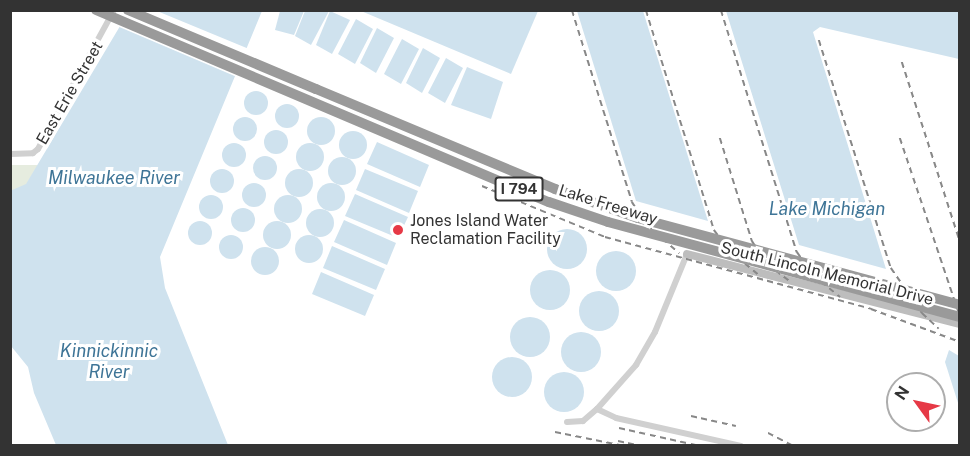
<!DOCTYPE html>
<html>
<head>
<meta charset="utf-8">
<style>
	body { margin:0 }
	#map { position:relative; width:970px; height:456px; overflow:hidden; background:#fff; font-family:"Public Sans",sans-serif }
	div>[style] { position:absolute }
	.green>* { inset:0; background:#e6ecdf }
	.water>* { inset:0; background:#cfe2ee }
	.round { border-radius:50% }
	.pier>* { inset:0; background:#fff }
	.street>* { height:6px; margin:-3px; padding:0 3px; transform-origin:3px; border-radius:3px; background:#d0d0d0 }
	.secondary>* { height:8px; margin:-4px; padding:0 4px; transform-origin:4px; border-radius:4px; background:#bdbdbd }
	.highway>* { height:10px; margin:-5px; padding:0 5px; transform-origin:5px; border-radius:5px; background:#9a9a9a }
	.rail>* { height:1.5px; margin-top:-0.75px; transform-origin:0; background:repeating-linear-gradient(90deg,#888 0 6px,transparent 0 10.5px) }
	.highway-bridge>* { height:10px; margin:-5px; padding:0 5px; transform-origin:5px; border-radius:5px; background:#9a9a9a }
	.dots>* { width:16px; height:16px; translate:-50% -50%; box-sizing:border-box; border:3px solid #fff; border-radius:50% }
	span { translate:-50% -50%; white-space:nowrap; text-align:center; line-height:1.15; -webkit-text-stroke:6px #fff; paint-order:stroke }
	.shield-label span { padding:2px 4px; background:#fff; border:2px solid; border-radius:4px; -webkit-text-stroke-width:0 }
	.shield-label { font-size:15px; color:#333; font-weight:700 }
	.street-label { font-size:16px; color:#333 }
	.poi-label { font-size:16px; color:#333 }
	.left { translate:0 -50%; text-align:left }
	.water-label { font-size:18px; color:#3f7597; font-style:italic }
	.frame { position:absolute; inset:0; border:12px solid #333; pointer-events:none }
	.north { position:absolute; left:886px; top:372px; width:60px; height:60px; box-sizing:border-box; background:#fff; border:2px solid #adadad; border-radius:50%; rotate:303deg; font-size:16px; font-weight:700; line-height:24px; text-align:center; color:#333 }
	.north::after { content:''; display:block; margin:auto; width:21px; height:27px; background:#e63946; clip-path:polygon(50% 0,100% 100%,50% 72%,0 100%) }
</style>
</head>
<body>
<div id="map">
	<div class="green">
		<i style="clip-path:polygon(10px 165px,38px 165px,26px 185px,12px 191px)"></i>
	</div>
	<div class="water">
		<i style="clip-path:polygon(129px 11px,262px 11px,160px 257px,165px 288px,228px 445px,56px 445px,34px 393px,28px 367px,11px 346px,10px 191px,26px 184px)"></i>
		<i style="clip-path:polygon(280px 11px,304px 11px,294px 35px,275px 30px)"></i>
		<i style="clip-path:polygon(305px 11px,329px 11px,311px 45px,295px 36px)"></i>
		<i style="clip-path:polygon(330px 11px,350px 20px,332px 54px,316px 45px)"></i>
		<i style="clip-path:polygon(361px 11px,538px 11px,511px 74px)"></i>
		<i style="clip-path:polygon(577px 11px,643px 11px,708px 221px,636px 201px)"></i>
		<i style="clip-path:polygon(726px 11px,959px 11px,959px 59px,820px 27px,813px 32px,886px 269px,799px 245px)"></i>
		<i style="clip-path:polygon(356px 19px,373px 29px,355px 64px,338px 54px)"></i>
		<i style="clip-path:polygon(377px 28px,394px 38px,376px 73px,360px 63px)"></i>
		<i style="clip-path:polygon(402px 39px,419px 49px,401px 84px,384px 74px)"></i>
		<i style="clip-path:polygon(423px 48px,440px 58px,422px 93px,406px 83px)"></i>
		<i style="clip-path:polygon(446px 58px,463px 68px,445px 103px,428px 93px)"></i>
		<i style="clip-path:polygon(467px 67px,503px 82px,491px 119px,451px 105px)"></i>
		<i class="round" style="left:244px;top:91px;width:24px;height:24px"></i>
		<i class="round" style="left:275px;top:104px;width:24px;height:24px"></i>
		<i class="round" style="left:307px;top:117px;width:28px;height:28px"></i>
		<i class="round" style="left:233px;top:117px;width:24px;height:24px"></i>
		<i class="round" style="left:264px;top:130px;width:24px;height:24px"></i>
		<i class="round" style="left:339px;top:131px;width:28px;height:28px"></i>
		<i style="clip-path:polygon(377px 142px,429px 165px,420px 187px,367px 164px)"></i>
		<i class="round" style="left:296px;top:143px;width:28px;height:28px"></i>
		<i class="round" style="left:222px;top:143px;width:24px;height:24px"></i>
		<i class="round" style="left:253px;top:156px;width:24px;height:24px"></i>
		<i class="round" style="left:328px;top:157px;width:28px;height:28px"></i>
		<i style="clip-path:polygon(365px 169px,418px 191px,409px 213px,356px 190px)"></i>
		<i class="round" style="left:285px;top:169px;width:28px;height:28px"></i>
		<i class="round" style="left:210px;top:169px;width:24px;height:24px"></i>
		<i class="round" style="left:317px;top:183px;width:28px;height:28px"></i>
		<i class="round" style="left:242px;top:183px;width:24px;height:24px"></i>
		<i style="clip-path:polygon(355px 194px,408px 217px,398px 238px,345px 216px)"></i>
		<i class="round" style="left:274px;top:195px;width:28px;height:28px"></i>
		<i class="round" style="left:199px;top:195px;width:24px;height:24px"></i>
		<i class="round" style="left:231px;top:208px;width:24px;height:24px"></i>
		<i class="round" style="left:306px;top:209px;width:28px;height:28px"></i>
		<i style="clip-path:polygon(344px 220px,396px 243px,387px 265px,334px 242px)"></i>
		<i class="round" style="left:263px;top:221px;width:28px;height:28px"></i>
		<i class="round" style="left:188px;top:221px;width:24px;height:24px"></i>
		<i class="round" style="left:547px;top:229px;width:40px;height:40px"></i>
		<i class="round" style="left:295px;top:235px;width:28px;height:28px"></i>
		<i class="round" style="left:219px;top:235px;width:24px;height:24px"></i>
		<i style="clip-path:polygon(332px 246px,385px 269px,376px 290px,323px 268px)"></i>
		<i class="round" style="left:251px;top:247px;width:28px;height:28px"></i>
		<i class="round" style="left:596px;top:251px;width:40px;height:40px"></i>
		<i class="round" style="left:530px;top:270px;width:40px;height:40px"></i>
		<i style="clip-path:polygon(321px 272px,374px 295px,365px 316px,312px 294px)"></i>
		<i class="round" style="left:579px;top:291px;width:40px;height:40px"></i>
		<i class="round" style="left:510px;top:317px;width:40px;height:40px"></i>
		<i class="round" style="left:561px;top:332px;width:40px;height:40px"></i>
		<i style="clip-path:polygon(949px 350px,959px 356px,959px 406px,945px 362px)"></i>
		<i class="round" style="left:492px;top:357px;width:40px;height:40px"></i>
		<i class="round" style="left:544px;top:372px;width:40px;height:40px"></i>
	</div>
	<div class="pier">
		<i style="clip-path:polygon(126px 10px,157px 11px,249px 49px,237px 77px,117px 26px)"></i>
	</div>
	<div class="street">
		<i style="left:10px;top:154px;width:23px;rotate:-2deg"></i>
		<i style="left:33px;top:153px;width:6px;rotate:-39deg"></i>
		<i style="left:38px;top:149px;width:158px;rotate:-61.3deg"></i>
		<i style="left:597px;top:409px;width:21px;rotate:25deg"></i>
		<i style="left:616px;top:418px;width:128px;rotate:12.6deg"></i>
		<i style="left:567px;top:422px;width:16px;rotate:-4deg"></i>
		<i style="left:583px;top:421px;width:18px;rotate:-41deg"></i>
		<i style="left:597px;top:409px;width:59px;rotate:-48.4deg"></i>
		<i style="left:636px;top:365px;width:38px;rotate:-60deg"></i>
		<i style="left:655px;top:332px;width:84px;rotate:-67.7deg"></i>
	</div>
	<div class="secondary">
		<i style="left:687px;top:254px;width:282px;rotate:14.4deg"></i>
	</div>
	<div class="highway">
		<i style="left:128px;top:10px;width:204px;rotate:22.8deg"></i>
	</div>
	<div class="rail">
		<i style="left:572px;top:10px;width:201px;rotate:72.6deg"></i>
		<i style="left:632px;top:202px;width:27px;rotate:57deg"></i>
		<i style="left:647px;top:225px;width:43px;rotate:41.2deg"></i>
		<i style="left:646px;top:10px;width:230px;rotate:72.8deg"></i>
		<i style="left:714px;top:230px;width:25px;rotate:53deg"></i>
		<i style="left:729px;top:250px;width:38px;rotate:40deg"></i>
		<i style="left:721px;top:10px;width:254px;rotate:72.6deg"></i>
		<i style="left:797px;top:252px;width:28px;rotate:55deg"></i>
		<i style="left:813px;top:275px;width:35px;rotate:39deg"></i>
		<i style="left:819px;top:40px;width:239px;rotate:72.5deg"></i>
		<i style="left:891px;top:268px;width:55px;rotate:55.4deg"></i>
		<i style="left:922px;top:313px;width:23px;rotate:43deg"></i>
		<i style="left:902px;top:62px;width:189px;rotate:72.1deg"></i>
		<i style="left:720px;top:138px;width:108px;rotate:72.7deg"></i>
		<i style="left:752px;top:241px;width:27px;rotate:57deg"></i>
		<i style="left:767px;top:264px;width:31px;rotate:37deg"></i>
		<i style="left:900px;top:138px;width:188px;rotate:71.4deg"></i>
		<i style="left:482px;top:186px;width:133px;rotate:22.5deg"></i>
		<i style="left:605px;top:237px;width:276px;rotate:15.1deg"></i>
		<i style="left:871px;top:309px;width:95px;rotate:20.3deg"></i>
		<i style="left:691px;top:416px;width:46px;rotate:12.5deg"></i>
		<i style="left:619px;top:428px;width:83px;rotate:12.5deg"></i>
		<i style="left:555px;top:432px;width:71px;rotate:11.3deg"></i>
		<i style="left:768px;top:433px;width:29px;rotate:27deg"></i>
		<i style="left:618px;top:441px;width:24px;rotate:12deg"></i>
	</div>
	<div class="highway-bridge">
		<i style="left:96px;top:10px;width:492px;rotate:23deg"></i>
		<i style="left:549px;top:202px;width:62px;rotate:18.7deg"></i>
		<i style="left:608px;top:222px;width:365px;rotate:15.1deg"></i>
		<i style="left:316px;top:89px;width:259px;rotate:22.7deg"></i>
		<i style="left:555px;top:189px;width:88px;rotate:19.3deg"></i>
		<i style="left:638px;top:218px;width:334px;rotate:15.1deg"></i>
	</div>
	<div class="dots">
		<i style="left:398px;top:230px;background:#e63946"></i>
	</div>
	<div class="shield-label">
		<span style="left:519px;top:189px">I 794</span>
	</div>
	<div class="street-label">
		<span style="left:70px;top:93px;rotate:-60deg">East Erie Street</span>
		<span style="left:608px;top:205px;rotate:17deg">Lake Freeway</span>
		<span style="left:827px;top:274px;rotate:14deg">South Lincoln Memorial Drive</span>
	</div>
	<div class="poi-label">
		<span class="left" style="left:410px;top:230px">Jones Island Water<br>Reclamation Facility</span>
	</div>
	<div class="water-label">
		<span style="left:114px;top:178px">Milwaukee River</span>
		<span style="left:827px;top:209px">Lake Michigan</span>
		<span style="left:109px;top:362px">Kinnickinnic<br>River</span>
	</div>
	<div class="frame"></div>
	<div class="north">N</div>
</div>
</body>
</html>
